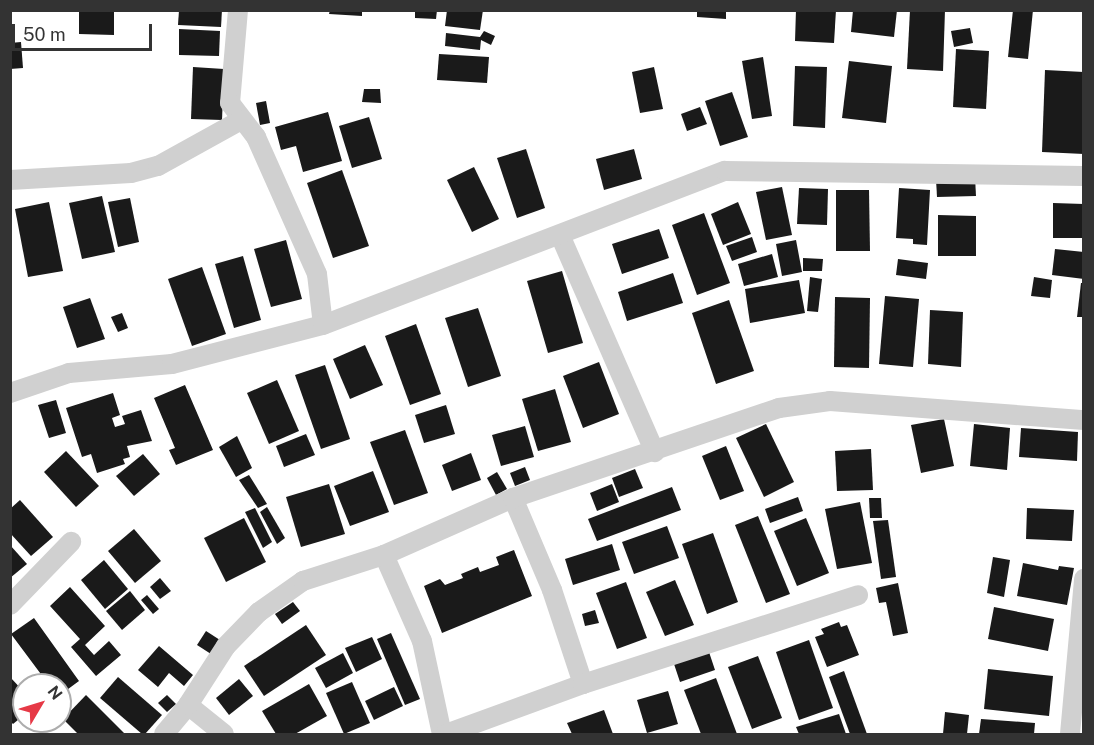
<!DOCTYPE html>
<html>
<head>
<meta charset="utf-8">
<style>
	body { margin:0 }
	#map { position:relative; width:1094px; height:745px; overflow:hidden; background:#fff; font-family:"Public Sans",sans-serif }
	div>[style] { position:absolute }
	.building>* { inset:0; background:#1a1a1a }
	.street>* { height:20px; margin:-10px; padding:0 10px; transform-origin:10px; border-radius:10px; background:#d0d0d0 }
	span { translate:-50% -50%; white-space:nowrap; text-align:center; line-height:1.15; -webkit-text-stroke:6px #fff; paint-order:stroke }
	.frame { position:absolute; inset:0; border:12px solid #333; pointer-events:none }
	.north { position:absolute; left:12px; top:673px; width:60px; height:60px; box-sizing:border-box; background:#fff; border:2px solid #adadad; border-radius:50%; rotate:52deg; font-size:16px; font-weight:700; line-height:24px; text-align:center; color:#333 }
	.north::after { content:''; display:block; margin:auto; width:21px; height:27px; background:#e63946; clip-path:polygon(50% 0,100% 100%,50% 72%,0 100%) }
	.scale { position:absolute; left:12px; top:24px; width:140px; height:27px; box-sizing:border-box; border:3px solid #333; border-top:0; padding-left:8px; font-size:18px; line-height:21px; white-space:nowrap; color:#333; -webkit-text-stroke:4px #fff; paint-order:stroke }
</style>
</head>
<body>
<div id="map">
	<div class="building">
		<i style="clip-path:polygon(79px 10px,114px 10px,114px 35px,79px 34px)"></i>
		<i style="clip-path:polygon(179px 10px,222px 10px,221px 27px,178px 25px)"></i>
		<i style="clip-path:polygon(330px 10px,362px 10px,362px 16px,329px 14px)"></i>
		<i style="clip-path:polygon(415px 10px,437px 10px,436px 19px,415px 18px)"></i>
		<i style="clip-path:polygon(447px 10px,483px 10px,480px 30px,445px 26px)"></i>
		<i style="clip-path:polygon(697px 10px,726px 10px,726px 19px,697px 17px)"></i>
		<i style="clip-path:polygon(796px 10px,836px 10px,834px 43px,795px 41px)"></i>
		<i style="clip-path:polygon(853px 10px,897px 10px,894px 37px,851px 32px)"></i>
		<i style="clip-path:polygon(910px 10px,945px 10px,943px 71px,907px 69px)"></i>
		<i style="clip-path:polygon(1013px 10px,1033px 10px,1028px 59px,1008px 57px)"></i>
		<i style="clip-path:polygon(970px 28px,973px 43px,954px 47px,951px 31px)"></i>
		<i style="clip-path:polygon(179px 29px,220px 31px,219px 56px,179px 55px)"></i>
		<i style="clip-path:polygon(484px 31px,495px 36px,491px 45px,481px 40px,480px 50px,445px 46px,446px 33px,480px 37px)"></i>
		<i style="clip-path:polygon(21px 42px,23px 68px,10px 69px,10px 43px)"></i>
		<i style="clip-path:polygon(956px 49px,989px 51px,986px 109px,953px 107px)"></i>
		<i style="clip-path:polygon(439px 54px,489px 57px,487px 83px,437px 80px)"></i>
		<i style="clip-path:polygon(763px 57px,772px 116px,752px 119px,742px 61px)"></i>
		<i style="clip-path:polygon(849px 61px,892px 66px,886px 123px,842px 118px)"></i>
		<i style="clip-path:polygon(795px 66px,827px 67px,825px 128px,793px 126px)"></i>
		<i style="clip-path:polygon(193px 67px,224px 69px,222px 120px,191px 119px)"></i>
		<i style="clip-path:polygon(654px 67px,663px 109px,640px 113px,632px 72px)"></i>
		<i style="clip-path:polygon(1045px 70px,1084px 72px,1084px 154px,1042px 152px)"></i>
		<i style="clip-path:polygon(364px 89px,380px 89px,381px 103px,362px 102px)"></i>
		<i style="clip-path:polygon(732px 92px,748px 137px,720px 146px,705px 101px)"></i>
		<i style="clip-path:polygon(266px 101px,270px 123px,260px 125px,256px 103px)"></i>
		<i style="clip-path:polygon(700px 107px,707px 124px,687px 131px,681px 114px)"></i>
		<i style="clip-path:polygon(328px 112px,342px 161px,303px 172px,296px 146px,281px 150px,275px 127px)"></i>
		<i style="clip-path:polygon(369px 117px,382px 159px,352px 168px,339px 126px)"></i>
		<i style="clip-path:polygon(526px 149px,545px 208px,517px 218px,497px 158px)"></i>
		<i style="clip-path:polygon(634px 149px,642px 179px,604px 190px,596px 159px)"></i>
		<i style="clip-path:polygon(474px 167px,499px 219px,472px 232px,447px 180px)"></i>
		<i style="clip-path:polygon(342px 170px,369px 246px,333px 258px,307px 183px)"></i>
		<i style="clip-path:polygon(975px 177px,976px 196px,937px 197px,936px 179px)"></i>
		<i style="clip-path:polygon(782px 187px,792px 235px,766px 240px,756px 192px)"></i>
		<i style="clip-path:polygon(799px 188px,828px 189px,827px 225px,797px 224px)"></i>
		<i style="clip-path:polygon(899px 188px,930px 190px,927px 245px,913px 244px,913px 239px,896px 238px)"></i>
		<i style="clip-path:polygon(836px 190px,869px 190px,870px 251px,836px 251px)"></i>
		<i style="clip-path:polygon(102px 196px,115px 252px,82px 259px,69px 203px)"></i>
		<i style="clip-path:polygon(130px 198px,139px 242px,118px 247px,108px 202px)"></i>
		<i style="clip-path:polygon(49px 202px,63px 271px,28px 277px,15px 209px)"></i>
		<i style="clip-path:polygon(738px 202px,751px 234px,723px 245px,711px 214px)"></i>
		<i style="clip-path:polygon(1053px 203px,1084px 204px,1084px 238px,1053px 238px)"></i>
		<i style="clip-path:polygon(704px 213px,730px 283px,697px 295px,672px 225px)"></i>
		<i style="clip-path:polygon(938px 215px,976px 216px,976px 256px,938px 256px)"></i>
		<i style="clip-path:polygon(659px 229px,669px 258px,622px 274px,612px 244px)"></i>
		<i style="clip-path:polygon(752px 237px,757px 252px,732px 261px,726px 246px)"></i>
		<i style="clip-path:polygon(286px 240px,302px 299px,271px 307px,254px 249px)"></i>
		<i style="clip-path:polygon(796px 240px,802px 272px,782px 276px,776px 244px)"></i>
		<i style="clip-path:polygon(1055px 249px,1084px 252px,1084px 279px,1052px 275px)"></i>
		<i style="clip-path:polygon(772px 254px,778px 277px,744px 286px,738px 264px)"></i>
		<i style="clip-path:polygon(243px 256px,261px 320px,234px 328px,215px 264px)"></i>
		<i style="clip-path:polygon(803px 258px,823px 259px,822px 271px,803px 271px)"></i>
		<i style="clip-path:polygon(898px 259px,928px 263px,926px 279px,896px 275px)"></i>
		<i style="clip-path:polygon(202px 267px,226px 334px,192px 346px,168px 279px)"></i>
		<i style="clip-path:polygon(562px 271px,583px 343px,548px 353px,527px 281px)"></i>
		<i style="clip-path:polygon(673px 273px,683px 303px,627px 321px,618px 292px)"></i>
		<i style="clip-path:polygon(810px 277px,822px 279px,818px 312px,807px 311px)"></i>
		<i style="clip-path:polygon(1034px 277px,1052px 280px,1050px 298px,1031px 296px)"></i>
		<i style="clip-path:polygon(799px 280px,805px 313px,750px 323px,745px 289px)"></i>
		<i style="clip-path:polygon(1081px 283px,1084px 283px,1084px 317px,1077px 317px)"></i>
		<i style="clip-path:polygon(885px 296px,919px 299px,913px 367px,879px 364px)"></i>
		<i style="clip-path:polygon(835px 297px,870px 298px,869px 368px,834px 367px)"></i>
		<i style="clip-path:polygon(90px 298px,105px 339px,77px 348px,63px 307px)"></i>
		<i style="clip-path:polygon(729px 300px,754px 371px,716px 384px,692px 313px)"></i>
		<i style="clip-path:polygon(478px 308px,501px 376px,468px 387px,445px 318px)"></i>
		<i style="clip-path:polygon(930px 310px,963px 312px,961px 367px,928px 364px)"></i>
		<i style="clip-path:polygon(122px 313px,128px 328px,118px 332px,111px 317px)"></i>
		<i style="clip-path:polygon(416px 324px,441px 394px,410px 405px,385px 336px)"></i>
		<i style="clip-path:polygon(365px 345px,383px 385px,350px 399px,333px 359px)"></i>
		<i style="clip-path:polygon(599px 362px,619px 414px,583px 428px,563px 376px)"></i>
		<i style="clip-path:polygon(325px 365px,350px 439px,321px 449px,295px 375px)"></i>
		<i style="clip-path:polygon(277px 380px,299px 431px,269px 444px,247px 393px)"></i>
		<i style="clip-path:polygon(185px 385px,213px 450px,176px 465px,169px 450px,175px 448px,154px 398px)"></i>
		<i style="clip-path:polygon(555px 389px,571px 442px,538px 451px,522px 399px)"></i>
		<i style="clip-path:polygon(113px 393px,120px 415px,112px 418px,115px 427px,125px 424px,122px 416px,141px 410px,152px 441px,127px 446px,130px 457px,123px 459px,125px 464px,97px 473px,91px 454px,82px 457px,66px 408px)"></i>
		<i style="clip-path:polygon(56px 400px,66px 433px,49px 438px,38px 405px)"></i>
		<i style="clip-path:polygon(446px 405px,455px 434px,424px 443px,415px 415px)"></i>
		<i style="clip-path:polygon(944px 419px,954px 466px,921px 473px,911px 425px)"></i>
		<i style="clip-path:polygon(766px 424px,794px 482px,764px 497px,736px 438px)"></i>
		<i style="clip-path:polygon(974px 424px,1010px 428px,1007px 470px,970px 466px)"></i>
		<i style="clip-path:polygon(525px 426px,534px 457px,501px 466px,492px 435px)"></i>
		<i style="clip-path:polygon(1021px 428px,1078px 432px,1077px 461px,1019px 457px)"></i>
		<i style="clip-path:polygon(405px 430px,428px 493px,394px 505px,370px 442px)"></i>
		<i style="clip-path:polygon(306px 434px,315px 455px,284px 467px,276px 446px)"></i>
		<i style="clip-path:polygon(237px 436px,252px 468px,236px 477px,219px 447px)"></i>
		<i style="clip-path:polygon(726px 446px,744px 491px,720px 500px,702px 456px)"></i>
		<i style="clip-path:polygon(871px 449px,873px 490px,837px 491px,835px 451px)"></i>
		<i style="clip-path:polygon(66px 451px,99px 486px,76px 507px,44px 472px)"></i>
		<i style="clip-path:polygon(471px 453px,481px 480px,452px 491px,442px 465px)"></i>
		<i style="clip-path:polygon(143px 454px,160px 474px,134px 496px,116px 476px)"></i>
		<i style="clip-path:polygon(525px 467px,530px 480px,515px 486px,510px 473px)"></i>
		<i style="clip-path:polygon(635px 469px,643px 488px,619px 497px,612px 478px)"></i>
		<i style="clip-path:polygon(373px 471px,389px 512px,350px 526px,334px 486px)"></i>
		<i style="clip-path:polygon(497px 472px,507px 489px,496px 495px,487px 478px)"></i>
		<i style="clip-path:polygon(249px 475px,267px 504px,258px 508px,239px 480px)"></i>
		<i style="clip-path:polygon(329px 484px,345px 534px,301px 547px,286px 497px)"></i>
		<i style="clip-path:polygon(612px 484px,619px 502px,597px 511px,590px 493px)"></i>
		<i style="clip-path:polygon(672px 487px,681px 510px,597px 541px,588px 519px)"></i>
		<i style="clip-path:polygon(798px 497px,803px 511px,770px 523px,765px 509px)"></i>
		<i style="clip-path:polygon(869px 498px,881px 498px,882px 518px,870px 518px)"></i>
		<i style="clip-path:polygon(20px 500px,53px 537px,31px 556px,10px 533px,10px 509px)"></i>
		<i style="clip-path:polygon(860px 502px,872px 563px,837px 569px,825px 509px)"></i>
		<i style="clip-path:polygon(267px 507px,285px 538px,277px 544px,260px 512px)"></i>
		<i style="clip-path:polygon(255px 508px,272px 542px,263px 548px,245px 512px)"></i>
		<i style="clip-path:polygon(1027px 508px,1074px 510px,1072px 541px,1026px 539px)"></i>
		<i style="clip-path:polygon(758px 516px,790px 594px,766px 603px,735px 525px)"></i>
		<i style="clip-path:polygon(244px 518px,266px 562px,226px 582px,204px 538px)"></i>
		<i style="clip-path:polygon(806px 518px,829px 573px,797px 586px,774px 531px)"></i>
		<i style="clip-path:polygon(888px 520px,896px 577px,881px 579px,873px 521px)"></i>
		<i style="clip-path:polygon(667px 526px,679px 558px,634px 574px,622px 542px)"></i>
		<i style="clip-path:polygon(134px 529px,161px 561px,135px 583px,108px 551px)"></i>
		<i style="clip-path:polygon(713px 533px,738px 602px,707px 614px,682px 544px)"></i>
		<i style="clip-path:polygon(612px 544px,620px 570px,573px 585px,565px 559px)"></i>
		<i style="clip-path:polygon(10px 545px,27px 564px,10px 578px)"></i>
		<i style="clip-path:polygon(514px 550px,532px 596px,442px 633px,424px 586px,440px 579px,445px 585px,463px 578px,461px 574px,478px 567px,480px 572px,499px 565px,496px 557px)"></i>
		<i style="clip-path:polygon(993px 557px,1010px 560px,1004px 597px,987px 593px)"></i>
		<i style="clip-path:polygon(104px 560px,128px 589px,105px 609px,81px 580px)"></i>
		<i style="clip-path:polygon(1023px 563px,1058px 570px,1059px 566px,1074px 568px,1067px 605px,1017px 596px)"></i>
		<i style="clip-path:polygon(160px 578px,171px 591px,160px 599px,150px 587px)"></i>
		<i style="clip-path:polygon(675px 580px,694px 625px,665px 636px,646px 592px)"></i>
		<i style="clip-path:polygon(626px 582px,647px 638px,617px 649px,596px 593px)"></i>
		<i style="clip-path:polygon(898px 583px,908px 633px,893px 636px,886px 602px,879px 603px,876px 588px)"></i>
		<i style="clip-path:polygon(70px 587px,105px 626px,85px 645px,94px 655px,109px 641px,121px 655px,96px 676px,71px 647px,80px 639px,50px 606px)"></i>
		<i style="clip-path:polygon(130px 591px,145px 610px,122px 630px,106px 611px)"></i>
		<i style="clip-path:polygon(147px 595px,159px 609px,153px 614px,141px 600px)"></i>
		<i style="clip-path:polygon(293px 602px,300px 611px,282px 624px,275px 614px)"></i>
		<i style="clip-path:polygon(994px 607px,1054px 619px,1048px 651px,988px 639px)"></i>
		<i style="clip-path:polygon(595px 610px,599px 623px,585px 626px,582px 614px)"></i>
		<i style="clip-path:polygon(34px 618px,79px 681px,60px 695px,60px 685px,49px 685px,11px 634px)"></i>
		<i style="clip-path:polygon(839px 622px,841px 627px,847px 625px,859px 655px,827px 667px,815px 637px,824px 634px,821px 629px)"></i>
		<i style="clip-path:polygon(306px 625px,326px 655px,264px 696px,244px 666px)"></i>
		<i style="clip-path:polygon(206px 631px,220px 640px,211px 654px,197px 645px)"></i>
		<i style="clip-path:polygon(391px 633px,420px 699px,405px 705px,377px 639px)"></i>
		<i style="clip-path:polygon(372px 637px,382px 659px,356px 672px,345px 648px)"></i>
		<i style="clip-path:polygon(809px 640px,833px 708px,799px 720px,776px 652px)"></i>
		<i style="clip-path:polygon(159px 646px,193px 675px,184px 686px,169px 673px,158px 687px,138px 670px)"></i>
		<i style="clip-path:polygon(709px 652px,715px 670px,680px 682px,674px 664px)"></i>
		<i style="clip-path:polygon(343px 653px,353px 673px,326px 688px,315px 668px)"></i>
		<i style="clip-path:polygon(758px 656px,782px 718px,752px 729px,728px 667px)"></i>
		<i style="clip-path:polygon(988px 669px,1053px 676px,1049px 716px,984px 709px)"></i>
		<i style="clip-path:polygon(844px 671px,867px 734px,850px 734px,829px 677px)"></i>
		<i style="clip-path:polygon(10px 677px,24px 692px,24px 715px,13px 724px,10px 721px)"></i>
		<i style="clip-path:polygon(118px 677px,162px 715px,145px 734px,142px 734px,100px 698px)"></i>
		<i style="clip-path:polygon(716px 678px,737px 734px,701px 734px,684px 690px)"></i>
		<i style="clip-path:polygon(239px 679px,253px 696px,229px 715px,216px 698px)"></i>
		<i style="clip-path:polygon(352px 682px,370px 723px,344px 734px,326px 693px)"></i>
		<i style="clip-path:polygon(309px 684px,327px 716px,295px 734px,276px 734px,262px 711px)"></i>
		<i style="clip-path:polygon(394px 687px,403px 706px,374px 720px,365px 701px)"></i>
		<i style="clip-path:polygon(668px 691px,678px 724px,647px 733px,637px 700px)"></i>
		<i style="clip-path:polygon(86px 695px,125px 734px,78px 734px,63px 719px)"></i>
		<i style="clip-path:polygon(167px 695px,176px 704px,167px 712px,158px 703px)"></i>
		<i style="clip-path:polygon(604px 710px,613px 734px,572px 734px,567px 723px)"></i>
		<i style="clip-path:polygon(945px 712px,969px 715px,967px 734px,943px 734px)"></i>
		<i style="clip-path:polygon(839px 714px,846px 734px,799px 734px,796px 727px)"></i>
		<i style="clip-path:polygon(981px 719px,1035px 723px,1034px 734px,979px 734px)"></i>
	</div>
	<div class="street">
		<i style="left:238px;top:10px;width:93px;rotate:94.9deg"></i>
		<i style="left:230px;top:103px;width:43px;rotate:52.6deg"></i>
		<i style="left:256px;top:137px;width:150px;rotate:66deg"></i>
		<i style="left:317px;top:274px;width:51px;rotate:83.3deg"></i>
		<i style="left:10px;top:180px;width:121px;rotate:-3.3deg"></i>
		<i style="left:131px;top:173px;width:28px;rotate:-15deg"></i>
		<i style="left:158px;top:166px;width:95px;rotate:-29deg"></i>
		<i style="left:560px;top:235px;width:237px;rotate:66.4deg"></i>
		<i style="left:10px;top:393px;width:62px;rotate:-18.7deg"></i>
		<i style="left:69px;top:373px;width:103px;rotate:-5deg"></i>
		<i style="left:172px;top:364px;width:156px;rotate:-14.5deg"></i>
		<i style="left:323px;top:325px;width:430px;rotate:-21deg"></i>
		<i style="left:725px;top:171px;width:359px;rotate:0.8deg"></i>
		<i style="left:513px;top:498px;width:100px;rotate:67deg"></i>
		<i style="left:552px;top:590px;width:99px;rotate:71.7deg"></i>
		<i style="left:384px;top:555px;width:94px;rotate:66.2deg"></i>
		<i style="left:422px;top:641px;width:95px;rotate:77.9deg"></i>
		<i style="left:10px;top:605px;width:88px;rotate:-45.9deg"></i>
		<i style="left:188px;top:705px;width:46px;rotate:38.9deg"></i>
		<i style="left:164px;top:734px;width:38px;rotate:-50deg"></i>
		<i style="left:188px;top:705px;width:70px;rotate:-57.2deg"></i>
		<i style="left:226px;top:646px;width:47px;rotate:-45.9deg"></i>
		<i style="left:259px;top:612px;width:54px;rotate:-35.2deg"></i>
		<i style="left:303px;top:581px;width:85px;rotate:-17.8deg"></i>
		<i style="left:384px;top:555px;width:141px;rotate:-23.8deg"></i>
		<i style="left:513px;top:498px;width:281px;rotate:-18.7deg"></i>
		<i style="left:779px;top:408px;width:51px;rotate:-7.8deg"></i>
		<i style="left:830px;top:401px;width:255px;rotate:4.3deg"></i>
		<i style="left:446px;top:734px;width:146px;rotate:-20.1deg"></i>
		<i style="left:583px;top:684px;width:289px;rotate:-17.9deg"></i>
		<i style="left:1070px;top:734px;width:156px;rotate:-84.8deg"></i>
	</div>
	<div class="frame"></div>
	<div class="north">N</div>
	<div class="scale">50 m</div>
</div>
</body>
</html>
